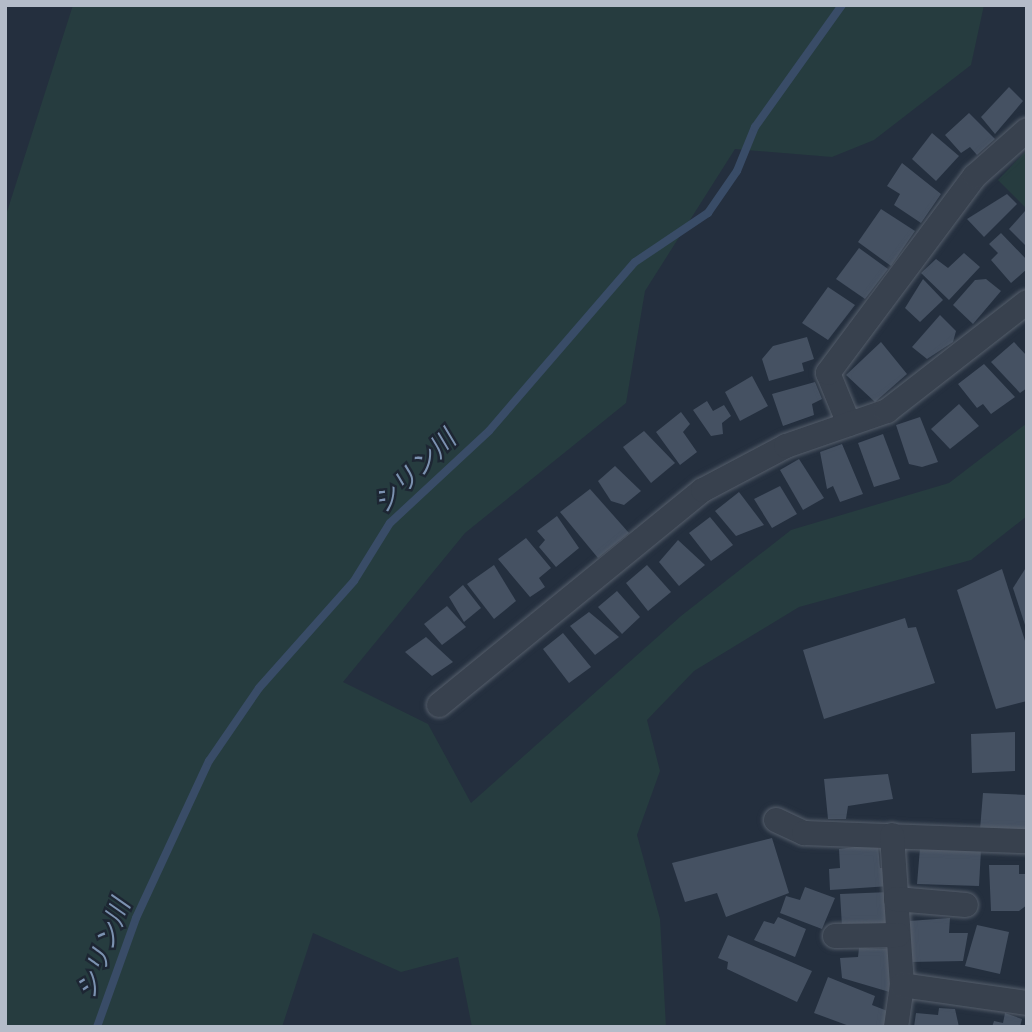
<!DOCTYPE html>
<html>
<head>
<meta charset="utf-8">
<style>
	body { margin:0 }
	#map { position:relative; width:1032px; height:1032px; overflow:hidden; background:#242f3e; font-family:"Fira Sans","Noto Sans JP",sans-serif }
	div>[style] { position:absolute }
	.green>* { inset:0; background:#263c3f }
	.stream>* { height:8px; margin:-4px; padding:0 4px; transform-origin:4px; border-radius:4px; background:#394c67 }
	.building>* { inset:0; background:#455162 }
	.roads { filter:drop-shadow(0 0 2px #565f6c) drop-shadow(0 0 2px #565f6c) }
	.street>* { height:24px; margin:-12px; padding:0 12px; transform-origin:12px; border-radius:12px; background:#38414e }
	span { translate:-50% -50%; white-space:nowrap; text-align:center; line-height:1.15; -webkit-text-stroke:5px #1d2633; paint-order:stroke }
	.water-label { font-size:26px; color:#7c92b1; font-style:italic }
	.frame { position:absolute; inset:0; border:7px solid #b4bcc9; pointer-events:none }
</style>
</head>
<body>
<div id="map">
	<div class="green">
		<i style="clip-path:polygon(73px 5px,984px 5px,971px 65px,874px 140px,832px 157px,735px 149px,645px 291px,626px 403px,465px 533px,343px 682px,428px 724px,471px 803px,681px 616px,791px 530px,949px 483px,1027px 423px,1027px 516px,971px 560px,799px 607px,694px 671px,647px 720px,660px 771px,637px 835px,660px 919px,666px 1027px,472px 1027px,458px 957px,401px 972px,313px 933px,282px 1027px,5px 1027px,5px 218px)"></i>
		<i style="clip-path:polygon(1027px 150px,1027px 209px,998px 180px)"></i>
	</div>
	<div class="stream">
		<i style="left:97px;top:1027px;width:116px;rotate:-70.3deg"></i>
		<i style="left:136px;top:918px;width:173px;rotate:-65.1deg"></i>
		<i style="left:209px;top:761px;width:88px;rotate:-55.6deg"></i>
		<i style="left:259px;top:688px;width:143px;rotate:-48.4deg"></i>
		<i style="left:354px;top:581px;width:68px;rotate:-58.2deg"></i>
		<i style="left:390px;top:523px;width:135px;rotate:-42.9deg"></i>
		<i style="left:489px;top:431px;width:223px;rotate:-49.2deg"></i>
		<i style="left:635px;top:262px;width:88px;rotate:-33.9deg"></i>
		<i style="left:708px;top:213px;width:51px;rotate:-55.4deg"></i>
		<i style="left:737px;top:171px;width:48px;rotate:-67.8deg"></i>
		<i style="left:755px;top:127px;width:150px;rotate:-54.5deg"></i>
	</div>
	<div class="building">
		<i style="clip-path:polygon(1009px 87px,1023px 101px,995px 134px,981px 117px)"></i>
		<i style="clip-path:polygon(969px 113px,995px 139px,977px 155px,970px 147px,961px 153px,945px 135px)"></i>
		<i style="clip-path:polygon(932px 133px,959px 156px,936px 181px,912px 159px)"></i>
		<i style="clip-path:polygon(902px 163px,941px 194px,921px 223px,894px 205px,900px 194px,887px 186px)"></i>
		<i style="clip-path:polygon(1007px 194px,1017px 204px,984px 237px,967px 219px)"></i>
		<i style="clip-path:polygon(881px 209px,915px 231px,891px 266px,858px 242px)"></i>
		<i style="clip-path:polygon(1025px 211px,1027px 213px,1027px 247px,1009px 229px)"></i>
		<i style="clip-path:polygon(1001px 233px,1027px 260px,1027px 269px,1011px 283px,991px 260px,998px 253px,989px 244px)"></i>
		<i style="clip-path:polygon(859px 248px,888px 269px,865px 299px,836px 279px)"></i>
		<i style="clip-path:polygon(964px 253px,980px 267px,949px 300px,921px 273px,936px 259px,948px 268px)"></i>
		<i style="clip-path:polygon(923px 279px,943px 300px,920px 322px,905px 308px)"></i>
		<i style="clip-path:polygon(986px 279px,1001px 291px,973px 324px,953px 305px,975px 280px)"></i>
		<i style="clip-path:polygon(828px 287px,855px 305px,828px 340px,802px 323px)"></i>
		<i style="clip-path:polygon(940px 315px,956px 331px,953px 342px,927px 359px,912px 347px)"></i>
		<i style="clip-path:polygon(807px 337px,814px 359px,802px 363px,804px 371px,769px 381px,762px 359px,773px 346px)"></i>
		<i style="clip-path:polygon(881px 342px,907px 374px,875px 402px,846px 375px)"></i>
		<i style="clip-path:polygon(1014px 342px,1027px 356px,1027px 388px,1020px 393px,991px 362px)"></i>
		<i style="clip-path:polygon(984px 364px,1015px 397px,991px 414px,983px 404px,977px 408px,958px 384px)"></i>
		<i style="clip-path:polygon(752px 376px,768px 406px,740px 421px,725px 392px)"></i>
		<i style="clip-path:polygon(815px 382px,822px 399px,812px 404px,814px 415px,783px 426px,772px 394px)"></i>
		<i style="clip-path:polygon(707px 401px,713px 411px,724px 405px,731px 416px,722px 423px,723px 434px,711px 436px,693px 410px)"></i>
		<i style="clip-path:polygon(959px 404px,979px 426px,950px 449px,931px 429px)"></i>
		<i style="clip-path:polygon(681px 412px,690px 424px,683px 432px,697px 452px,680px 465px,656px 432px)"></i>
		<i style="clip-path:polygon(920px 417px,938px 462px,922px 467px,909px 464px,896px 425px)"></i>
		<i style="clip-path:polygon(644px 431px,675px 463px,651px 483px,623px 447px)"></i>
		<i style="clip-path:polygon(883px 434px,900px 479px,874px 487px,858px 443px)"></i>
		<i style="clip-path:polygon(842px 444px,863px 494px,840px 502px,833px 486px,827px 489px,820px 452px)"></i>
		<i style="clip-path:polygon(799px 459px,824px 498px,803px 510px,780px 470px)"></i>
		<i style="clip-path:polygon(615px 466px,641px 491px,624px 505px,611px 501px,598px 481px)"></i>
		<i style="clip-path:polygon(780px 486px,797px 514px,772px 528px,754px 499px)"></i>
		<i style="clip-path:polygon(590px 489px,629px 533px,598px 558px,560px 512px)"></i>
		<i style="clip-path:polygon(739px 492px,764px 525px,736px 536px,715px 511px)"></i>
		<i style="clip-path:polygon(557px 516px,579px 548px,556px 567px,539px 547px,545px 540px,537px 531px)"></i>
		<i style="clip-path:polygon(710px 517px,733px 545px,711px 561px,689px 533px)"></i>
		<i style="clip-path:polygon(526px 538px,551px 568px,539px 578px,545px 587px,530px 597px,498px 559px)"></i>
		<i style="clip-path:polygon(678px 540px,705px 565px,679px 586px,659px 562px)"></i>
		<i style="clip-path:polygon(494px 565px,516px 601px,494px 619px,467px 584px)"></i>
		<i style="clip-path:polygon(647px 565px,671px 592px,648px 611px,626px 583px)"></i>
		<i style="clip-path:polygon(1027px 566px,1027px 628px,1026px 628px,1013px 588px)"></i>
		<i style="clip-path:polygon(1002px 569px,1027px 647px,1027px 701px,996px 709px,957px 590px)"></i>
		<i style="clip-path:polygon(463px 585px,481px 608px,464px 622px,449px 597px)"></i>
		<i style="clip-path:polygon(617px 591px,640px 617px,622px 634px,598px 607px)"></i>
		<i style="clip-path:polygon(447px 606px,466px 627px,442px 645px,424px 624px)"></i>
		<i style="clip-path:polygon(589px 612px,619px 637px,595px 655px,570px 626px)"></i>
		<i style="clip-path:polygon(905px 618px,908px 628px,916px 627px,935px 683px,824px 719px,803px 650px)"></i>
		<i style="clip-path:polygon(563px 633px,591px 667px,569px 683px,543px 649px)"></i>
		<i style="clip-path:polygon(426px 637px,453px 662px,432px 676px,405px 652px)"></i>
		<i style="clip-path:polygon(1015px 732px,1015px 771px,972px 773px,971px 734px)"></i>
		<i style="clip-path:polygon(888px 774px,893px 799px,848px 806px,846px 819px,828px 819px,824px 779px)"></i>
		<i style="clip-path:polygon(983px 793px,1027px 795px,1027px 831px,980px 830px)"></i>
		<i style="clip-path:polygon(772px 838px,789px 893px,726px 917px,717px 893px,685px 902px,672px 863px)"></i>
		<i style="clip-path:polygon(878px 844px,880px 868px,888px 868px,890px 886px,830px 890px,829px 869px,840px 868px,839px 849px)"></i>
		<i style="clip-path:polygon(920px 848px,981px 850px,979px 886px,917px 884px)"></i>
		<i style="clip-path:polygon(989px 865px,1019px 865px,1019px 874px,1027px 874px,1027px 905px,1019px 911px,991px 911px)"></i>
		<i style="clip-path:polygon(805px 887px,835px 898px,822px 929px,780px 913px,786px 896px,800px 900px)"></i>
		<i style="clip-path:polygon(890px 892px,892px 923px,842px 926px,840px 894px)"></i>
		<i style="clip-path:polygon(778px 917px,806px 929px,795px 957px,754px 940px,764px 921px,774px 924px)"></i>
		<i style="clip-path:polygon(950px 918px,949px 933px,968px 933px,963px 961px,910px 962px,909px 921px)"></i>
		<i style="clip-path:polygon(977px 925px,1009px 932px,1000px 974px,965px 966px)"></i>
		<i style="clip-path:polygon(728px 935px,812px 971px,797px 1002px,727px 969px,728px 962px,718px 958px)"></i>
		<i style="clip-path:polygon(859px 948px,894px 949px,893px 993px,842px 978px,840px 958px,858px 957px)"></i>
		<i style="clip-path:polygon(828px 977px,875px 996px,872px 1005px,890px 1012px,883px 1027px,852px 1027px,814px 1013px)"></i>
		<i style="clip-path:polygon(939px 1008px,955px 1009px,959px 1027px,914px 1027px,916px 1013px,938px 1015px)"></i>
		<i style="clip-path:polygon(1005px 1013px,1022px 1019px,1020px 1027px,992px 1027px,994px 1021px,1003px 1023px)"></i>
	</div>
	<div class="roads">
		<div class="street">
			<i style="left:849px;top:424px;width:55px;rotate:-112.4deg"></i>
			<i style="left:828px;top:373px;width:246px;rotate:-53.3deg"></i>
			<i style="left:975px;top:176px;width:69px;rotate:-41.5deg"></i>
			<i style="left:439px;top:705px;width:340px;rotate:-39.2deg"></i>
			<i style="left:703px;top:490px;width:94px;rotate:-27.9deg"></i>
			<i style="left:786px;top:446px;width:107px;rotate:-19.1deg"></i>
			<i style="left:887px;top:411px;width:177px;rotate:-37.9deg"></i>
			<i style="left:776px;top:820px;width:31px;rotate:25deg"></i>
			<i style="left:804px;top:833px;width:223px;rotate:2.1deg"></i>
			<i style="left:892px;top:835px;width:150px;rotate:86.2deg"></i>
			<i style="left:902px;top:985px;width:42px;rotate:98.1deg"></i>
			<i style="left:896px;top:899px;width:70px;rotate:4.9deg"></i>
			<i style="left:835px;top:936px;width:63px;rotate:-0.9deg"></i>
			<i style="left:902px;top:985px;width:126px;rotate:8.2deg"></i>
		</div>
	</div>
	<div class="water-label">
		<span style="left:415px;top:472px;rotate:-45deg">シリン川</span>
		<span style="left:104px;top:949px;rotate:-69deg">シリン川</span>
	</div>
	<div class="frame"></div>
</div>
</body>
</html>
